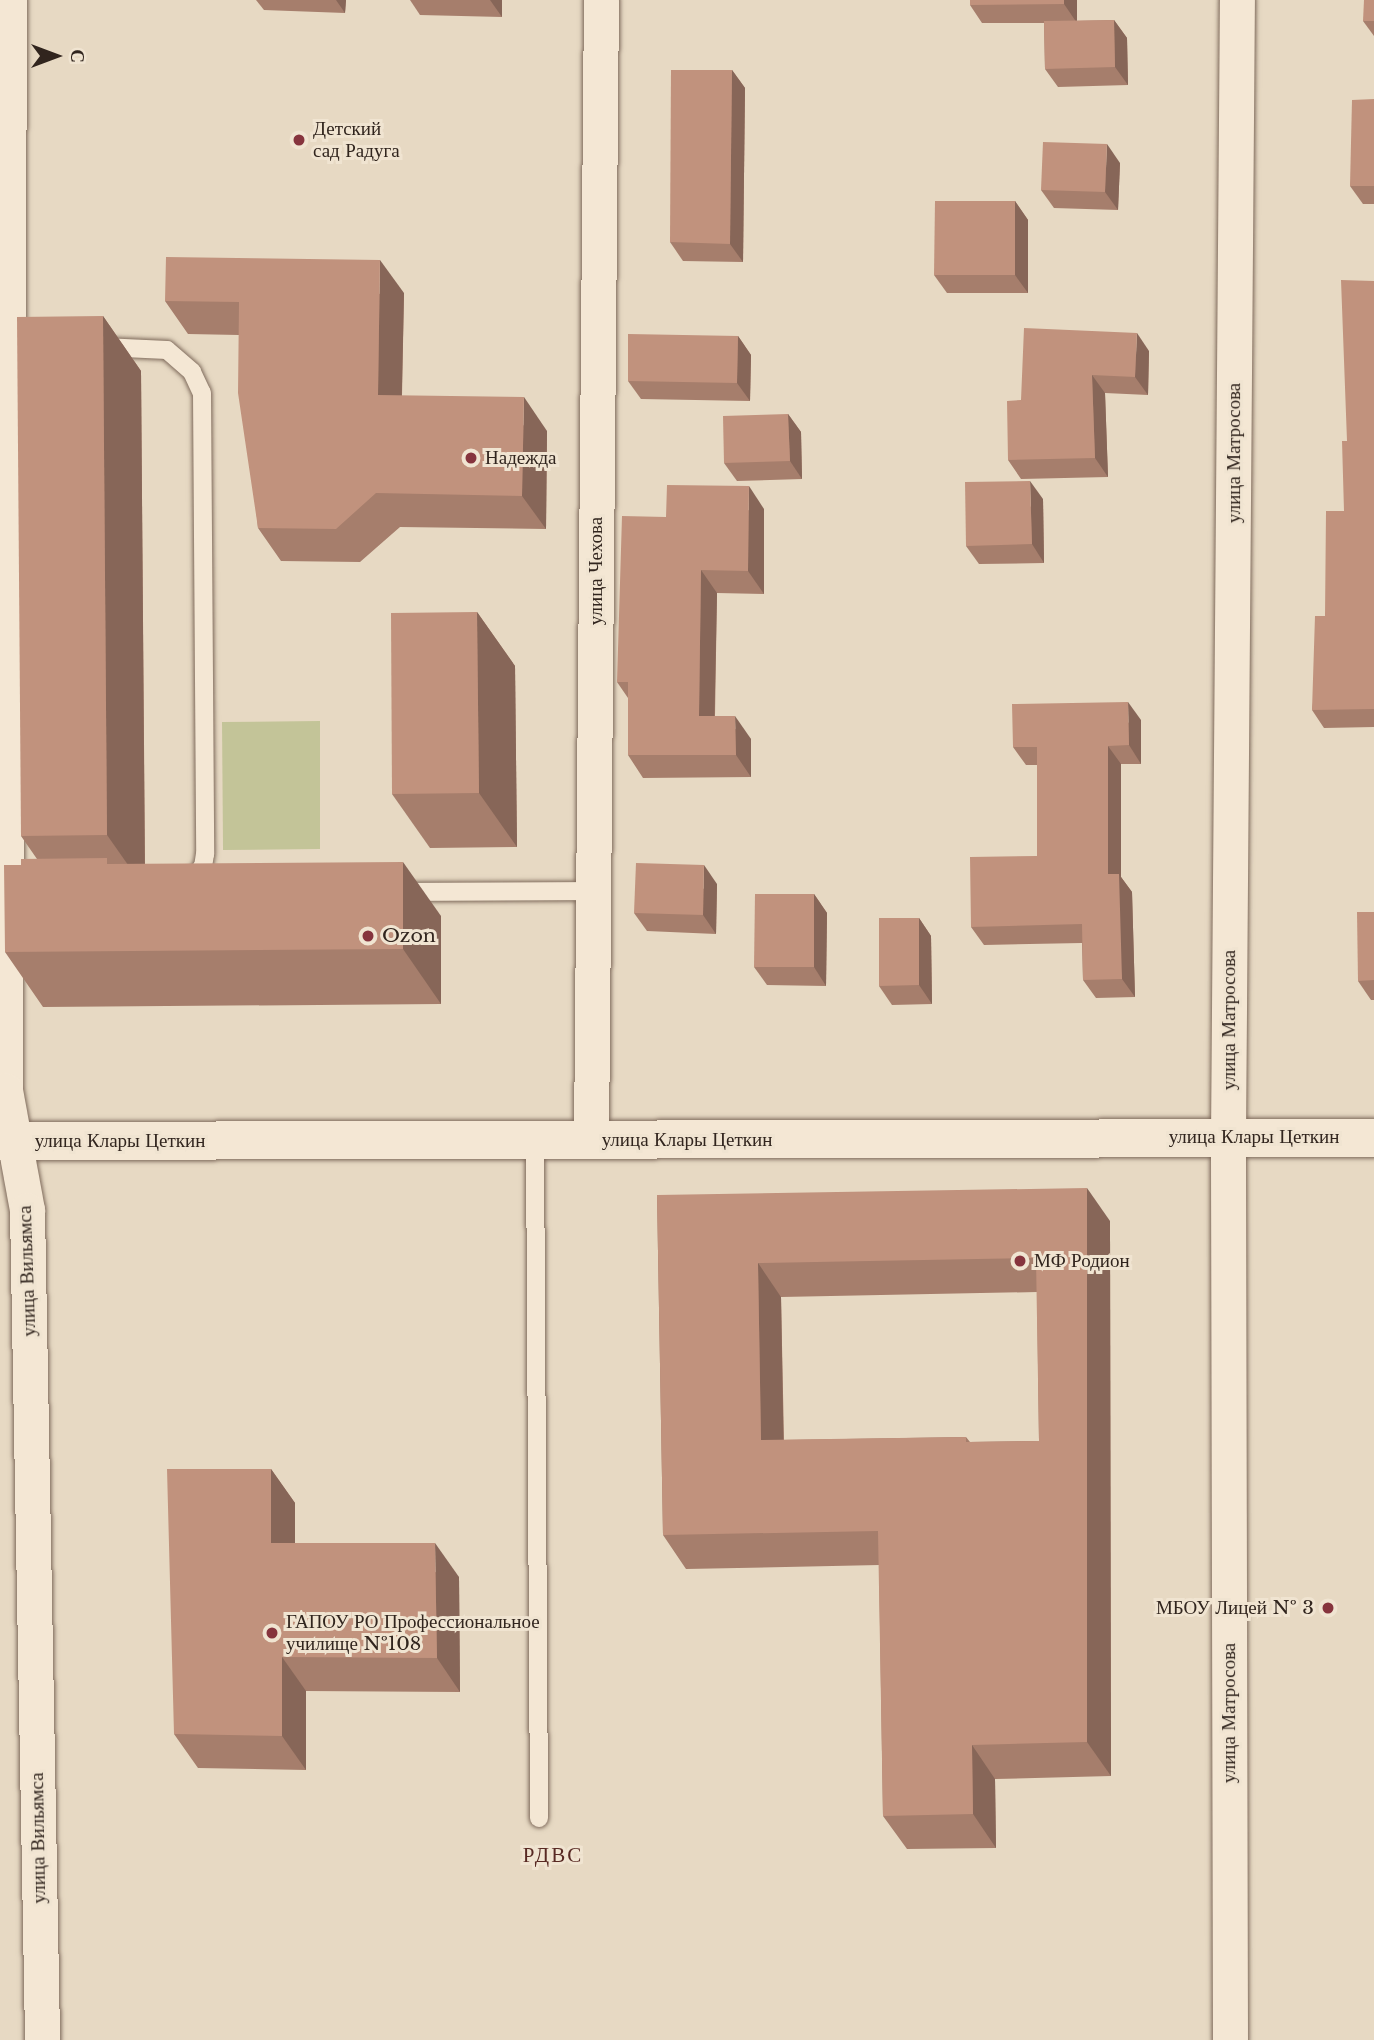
<!DOCTYPE html>
<html>
<head>
<meta charset="utf-8">
<style>
	body { margin:0 }
	#map { position:relative; width:1374px; height:2040px; overflow:hidden; background:#e7d9c3; font-family:"Libre Baskerville",serif }
	div>[style] { position:absolute }
	.green>* { inset:0; background:#c3c498 }
	.roads { filter:drop-shadow(0 0 2px #7f6b5c) drop-shadow(0 0 2px #7f6b5c) }
	.service>* { height:18px; margin:-9px; padding:0 9px; transform-origin:9px; border-radius:9px; background:#f4e7d4 }
	.minor>* { height:35px; margin:-17.5px; padding:0 17.5px; transform-origin:17.5px; border-radius:17.5px; background:#f4e7d4 }
	.tertiary>* { height:38px; margin:-19px; padding:0 19px; transform-origin:19px; border-radius:19px; background:#f4e7d4 }
	.wall>* { inset:0; background:#a67e6c }
	.shaded-wall>* { inset:0; background:#876658 }
	.building>* { inset:0; background:#c1927d }
	.dots>* { width:19px; height:19px; translate:-50% -50%; box-sizing:border-box; border:4px solid #f0e4d1; border-radius:50% }
	span { translate:-50% -50%; white-space:nowrap; text-align:center; line-height:1.15; -webkit-text-stroke:6px #f0e4d1; paint-order:stroke }
	.poi-label { font-size:19px; color:#31251e }
	.left { translate:0 -50%; text-align:left }
	.right { translate:-100% -50%; text-align:right }
	.street-label { font-size:19px; color:#31251e }
	.neighbourhood-label { font-size:21px; color:#582923; letter-spacing:2px }
	.north { position:absolute; left:21px; top:21px; width:70px; height:70px; -webkit-text-stroke:5px #f0e4d1; paint-order:stroke; rotate:90deg; font-size:19px; font-weight:700; line-height:28px; text-align:center; color:#31251e }
	.north::after { content:''; display:block; margin:auto; width:24px; height:32px; background:#31251e; clip-path:polygon(50% 0,100% 100%,50% 72%,0 100%) }
</style>
</head>
<body>
<div id="map">
	<div class="green">
		<i style="clip-path:polygon(320px 721px,320px 849px,223px 850px,222px 722px)"></i>
	</div>
	<div class="roads">
		<div class="service">
			<i style="left:103px;top:347px;width:64px;rotate:2.7deg"></i>
			<i style="left:167px;top:350px;width:33px;rotate:41deg"></i>
			<i style="left:192px;top:372px;width:23px;rotate:65deg"></i>
			<i style="left:202px;top:393px;width:461px;rotate:89.6deg"></i>
			<i style="left:205px;top:854px;width:12px;rotate:99deg"></i>
			<i style="left:203px;top:866px;width:20px;rotate:127deg"></i>
			<i style="left:403px;top:892px;width:190px;rotate:-0.3deg"></i>
			<i style="left:535px;top:1141px;width:677px;rotate:89.66deg"></i>
		</div>
		<div class="minor">
			<i style="left:9px;top:0;width:1090px;rotate:90.21deg"></i>
			<i style="left:5px;top:1090px;width:122px;rotate:79.6deg"></i>
			<i style="left:27px;top:1210px;width:830px;rotate:88.96deg"></i>
			<i style="left:591px;top:1141px;width:1141px;rotate:-89.5deg"></i>
			<i style="left:1230px;top:2040px;width:903px;rotate:-90.13deg"></i>
			<i style="left:1228px;top:1137px;width:1137px;rotate:-89.55deg"></i>
		</div>
		<div class="tertiary">
			<i style="left:0;top:1141px;width:1374px;rotate:-0.13deg"></i>
		</div>
	</div>
	<div class="wall">
		<i style="clip-path:polygon(256px 0,346px 0,345px 13px,264px 10px)"></i>
		<i style="clip-path:polygon(410px 0,502px 0,502px 17px,420px 15px)"></i>
		<i style="clip-path:polygon(970px 0,1077px 0,1077px 21px,1114px 20px,1127px 38px,1128px 85px,1058px 87px,1045px 69px,1044px 23px,982px 23px,970px 5px)"></i>
		<i style="clip-path:polygon(1374px 0,1374px 36px,1363px 21px)"></i>
		<i style="clip-path:polygon(732px 70px,745px 88px,743px 262px,683px 261px,670px 242px)"></i>
		<i style="clip-path:polygon(1374px 99px,1374px 204px,1363px 204px,1350px 186px)"></i>
		<i style="clip-path:polygon(1120px 163px,1118px 210px,1054px 208px,1041px 190px)"></i>
		<i style="clip-path:polygon(1015px 201px,1028px 220px,1028px 293px,947px 293px,934px 275px)"></i>
		<i style="clip-path:polygon(1374px 281px,1374px 727px,1324px 728px,1312px 710px,1325px 616px,1344px 511px,1347px 441px)"></i>
		<i style="clip-path:polygon(404px 293px,402px 396px,547px 431px,546px 529px,400px 527px,360px 562px,281px 561px,258px 528px,239px 335px,188px 334px,165px 301px)"></i>
		<i style="clip-path:polygon(103px 316px,141px 371px,145px 864px,441px 916px,441px 1004px,43px 1007px,5px 952px,21px 865px,37px 859px,21px 836px)"></i>
		<i style="clip-path:polygon(738px 336px,751px 355px,750px 401px,641px 399px,628px 381px)"></i>
		<i style="clip-path:polygon(1149px 351px,1148px 395px,1105px 393px,1108px 477px,1021px 479px,1008px 460px,1021px 400px)"></i>
		<i style="clip-path:polygon(788px 414px,801px 432px,802px 479px,737px 481px,724px 463px)"></i>
		<i style="clip-path:polygon(1043px 499px,1044px 563px,979px 564px,966px 546px)"></i>
		<i style="clip-path:polygon(764px 509px,764px 594px,717px 593px,715px 716px,751px 739px,751px 777px,643px 778px,628px 755px,628px 698px,617px 682px,666px 517px)"></i>
		<i style="clip-path:polygon(477px 612px,515px 666px,517px 847px,430px 848px,392px 794px)"></i>
		<i style="clip-path:polygon(1141px 720px,1141px 764px,1121px 764px,1121px 877px,1132px 892px,1135px 997px,1096px 998px,1083px 980px,1082px 943px,984px 945px,971px 927px,1037px 856px,1037px 765px,1026px 765px,1013px 747px)"></i>
		<i style="clip-path:polygon(717px 884px,716px 934px,647px 931px,634px 913px)"></i>
		<i style="clip-path:polygon(814px 894px,827px 913px,826px 986px,767px 985px,754px 967px)"></i>
		<i style="clip-path:polygon(1374px 912px,1374px 1000px,1371px 1000px,1358px 981px)"></i>
		<i style="clip-path:polygon(919px 918px,931px 936px,932px 1004px,892px 1005px,879px 986px)"></i>
		<i style="clip-path:polygon(evenodd,657px 1195px,1110px 1221px,1111px 1776px,995px 1779px,996px 1848px,907px 1849px,883px 1816px,879px 1565px,686px 1569px,663px 1535px,657px 1195px,1037px 1292px,1039px 1441px,970px 1442px,966px 1437px,784px 1440px,781px 1297px,1037px 1292px)"></i>
		<i style="clip-path:polygon(271px 1469px,295px 1503px,295px 1543px,459px 1577px,460px 1692px,306px 1691px,306px 1770px,198px 1768px,174px 1734px)"></i>
	</div>
	<div class="shaded-wall">
		<i style="clip-path:polygon(336px 0,346px 0,345px 13px)"></i>
		<i style="clip-path:polygon(490px 0,502px 0,502px 17px)"></i>
		<i style="clip-path:polygon(1064px 0,1077px 0,1077px 23px,1064px 4px)"></i>
		<i style="clip-path:polygon(1114px 20px,1127px 38px,1128px 85px,1115px 67px)"></i>
		<i style="clip-path:polygon(732px 70px,745px 88px,743px 262px,730px 244px)"></i>
		<i style="clip-path:polygon(1107px 144px,1120px 163px,1118px 210px,1105px 192px)"></i>
		<i style="clip-path:polygon(1015px 201px,1028px 220px,1028px 293px,1015px 275px)"></i>
		<i style="clip-path:polygon(380px 260px,404px 293px,401px 429px,378px 395px)"></i>
		<i style="clip-path:polygon(103px 316px,141px 371px,145px 889px,107px 835px)"></i>
		<i style="clip-path:polygon(1137px 333px,1149px 351px,1148px 395px,1135px 377px)"></i>
		<i style="clip-path:polygon(738px 336px,751px 355px,750px 401px,737px 383px)"></i>
		<i style="clip-path:polygon(1092px 375px,1105px 393px,1108px 477px,1095px 458px)"></i>
		<i style="clip-path:polygon(524px 397px,547px 431px,546px 529px,522px 496px)"></i>
		<i style="clip-path:polygon(788px 414px,801px 432px,802px 479px,790px 461px)"></i>
		<i style="clip-path:polygon(1030px 481px,1043px 499px,1044px 563px,1032px 544px)"></i>
		<i style="clip-path:polygon(749px 486px,764px 509px,764px 594px,748px 571px)"></i>
		<i style="clip-path:polygon(701px 570px,717px 593px,714px 739px,699px 716px)"></i>
		<i style="clip-path:polygon(477px 612px,515px 666px,517px 847px,479px 793px)"></i>
		<i style="clip-path:polygon(1128px 702px,1141px 720px,1141px 764px,1129px 745px)"></i>
		<i style="clip-path:polygon(735px 716px,751px 739px,751px 777px,736px 755px)"></i>
		<i style="clip-path:polygon(1108px 746px,1121px 764px,1121px 877px,1132px 892px,1135px 997px,1122px 979px,1108px 874px)"></i>
		<i style="clip-path:polygon(403px 862px,441px 916px,441px 1004px,403px 949px)"></i>
		<i style="clip-path:polygon(704px 865px,717px 884px,716px 934px,703px 915px)"></i>
		<i style="clip-path:polygon(814px 894px,827px 913px,826px 986px,814px 967px)"></i>
		<i style="clip-path:polygon(919px 918px,931px 936px,932px 1004px,919px 985px)"></i>
		<i style="clip-path:polygon(1087px 1188px,1110px 1221px,1111px 1776px,1087px 1742px)"></i>
		<i style="clip-path:polygon(758px 1263px,781px 1297px,784px 1474px,761px 1440px)"></i>
		<i style="clip-path:polygon(271px 1469px,295px 1503px,295px 1577px,271px 1543px)"></i>
		<i style="clip-path:polygon(435px 1543px,459px 1577px,460px 1692px,437px 1658px)"></i>
		<i style="clip-path:polygon(282px 1657px,306px 1691px,306px 1770px,282px 1736px)"></i>
		<i style="clip-path:polygon(972px 1745px,995px 1779px,996px 1848px,973px 1814px)"></i>
	</div>
	<div class="building">
		<i style="clip-path:polygon(970px 0,1064px 0,1064px 4px,970px 5px)"></i>
		<i style="clip-path:polygon(1364px 0,1374px 0,1374px 21px,1363px 21px)"></i>
		<i style="clip-path:polygon(1114px 20px,1115px 67px,1045px 69px,1044px 21px)"></i>
		<i style="clip-path:polygon(671px 70px,732px 70px,730px 244px,670px 242px)"></i>
		<i style="clip-path:polygon(1374px 99px,1374px 186px,1350px 186px,1352px 100px)"></i>
		<i style="clip-path:polygon(1043px 142px,1107px 144px,1105px 192px,1041px 190px)"></i>
		<i style="clip-path:polygon(935px 201px,1015px 201px,1015px 275px,934px 275px)"></i>
		<i style="clip-path:polygon(166px 257px,380px 260px,378px 395px,524px 397px,522px 496px,376px 493px,336px 529px,258px 528px,238px 393px,239px 302px,165px 301px)"></i>
		<i style="clip-path:polygon(1341px 280px,1374px 281px,1374px 709px,1312px 710px,1315px 616px,1325px 616px,1326px 511px,1344px 511px,1342px 441px,1347px 441px)"></i>
		<i style="clip-path:polygon(103px 316px,107px 835px,21px 836px,17px 317px)"></i>
		<i style="clip-path:polygon(1024px 328px,1137px 333px,1135px 377px,1092px 375px,1095px 458px,1008px 460px,1007px 401px,1021px 400px)"></i>
		<i style="clip-path:polygon(628px 334px,738px 336px,737px 383px,628px 381px)"></i>
		<i style="clip-path:polygon(788px 414px,790px 461px,724px 463px,723px 416px)"></i>
		<i style="clip-path:polygon(1030px 481px,1032px 544px,966px 546px,965px 482px)"></i>
		<i style="clip-path:polygon(667px 485px,749px 486px,748px 571px,701px 570px,699px 716px,735px 716px,736px 755px,628px 755px,628px 682px,617px 682px,622px 516px,666px 517px)"></i>
		<i style="clip-path:polygon(477px 612px,479px 793px,392px 794px,391px 613px)"></i>
		<i style="clip-path:polygon(1128px 702px,1129px 745px,1108px 746px,1108px 874px,1119px 874px,1122px 979px,1083px 980px,1082px 924px,971px 927px,970px 857px,1037px 856px,1037px 747px,1013px 747px,1012px 704px)"></i>
		<i style="clip-path:polygon(107px 858px,107px 864px,403px 862px,403px 949px,5px 952px,4px 865px,21px 865px,21px 859px)"></i>
		<i style="clip-path:polygon(636px 863px,704px 865px,703px 915px,634px 913px)"></i>
		<i style="clip-path:polygon(755px 894px,814px 894px,814px 967px,754px 967px)"></i>
		<i style="clip-path:polygon(1357px 912px,1374px 912px,1374px 980px,1358px 981px)"></i>
		<i style="clip-path:polygon(879px 918px,919px 918px,919px 985px,879px 986px)"></i>
		<i style="clip-path:polygon(evenodd,1087px 1188px,1087px 1742px,972px 1745px,973px 1814px,883px 1816px,878px 1531px,663px 1535px,657px 1195px,1087px 1188px,1036px 1258px,1039px 1441px,966px 1442px,966px 1437px,761px 1440px,758px 1263px,1036px 1258px)"></i>
		<i style="clip-path:polygon(167px 1469px,271px 1469px,271px 1543px,435px 1543px,437px 1658px,282px 1657px,282px 1736px,174px 1734px)"></i>
	</div>
	<div class="dots">
		<i style="left:299px;top:140px;background:#86343d"></i>
		<i style="left:471px;top:458px;background:#86343d"></i>
		<i style="left:368px;top:936px;background:#86343d"></i>
		<i style="left:1020px;top:1261px;background:#86343d"></i>
		<i style="left:1328px;top:1608px;background:#86343d"></i>
		<i style="left:272px;top:1633px;background:#86343d"></i>
	</div>
	<div class="poi-label">
		<span class="left" style="left:313px;top:140px">Детский<br>сад Радуга</span>
		<span class="left" style="left:485px;top:458px">Надежда</span>
		<span class="left" style="left:382px;top:936px">Ozon</span>
		<span class="left" style="left:1034px;top:1261px">МФ Родион</span>
		<span class="right" style="left:1314px;top:1608px">МБОУ Лицей № 3</span>
		<span class="left" style="left:286px;top:1633px">ГАПОУ РО Профессиональное<br>училище №108</span>
	</div>
	<div class="street-label">
		<span style="left:1234px;top:453px;rotate:-90deg">улица Матросова</span>
		<span style="left:596px;top:571px;rotate:-90deg">улица Чехова</span>
		<span style="left:1229px;top:1020px;rotate:-90deg">улица Матросова</span>
		<span style="left:1254px;top:1137px">улица Клары Цеткин</span>
		<span style="left:687px;top:1140px">улица Клары Цеткин</span>
		<span style="left:120px;top:1141px">улица Клары Цеткин</span>
		<span style="left:27px;top:1271px;rotate:-92deg">улица Вильямса</span>
		<span style="left:1229px;top:1713px;rotate:-90deg">улица Матросова</span>
		<span style="left:38px;top:1838px;rotate:-91deg">улица Вильямса</span>
	</div>
	<div class="neighbourhood-label">
		<span style="left:553px;top:1855px">РДВС</span>
	</div>
	<div class="north">С</div>
</div>
</body>
</html>
